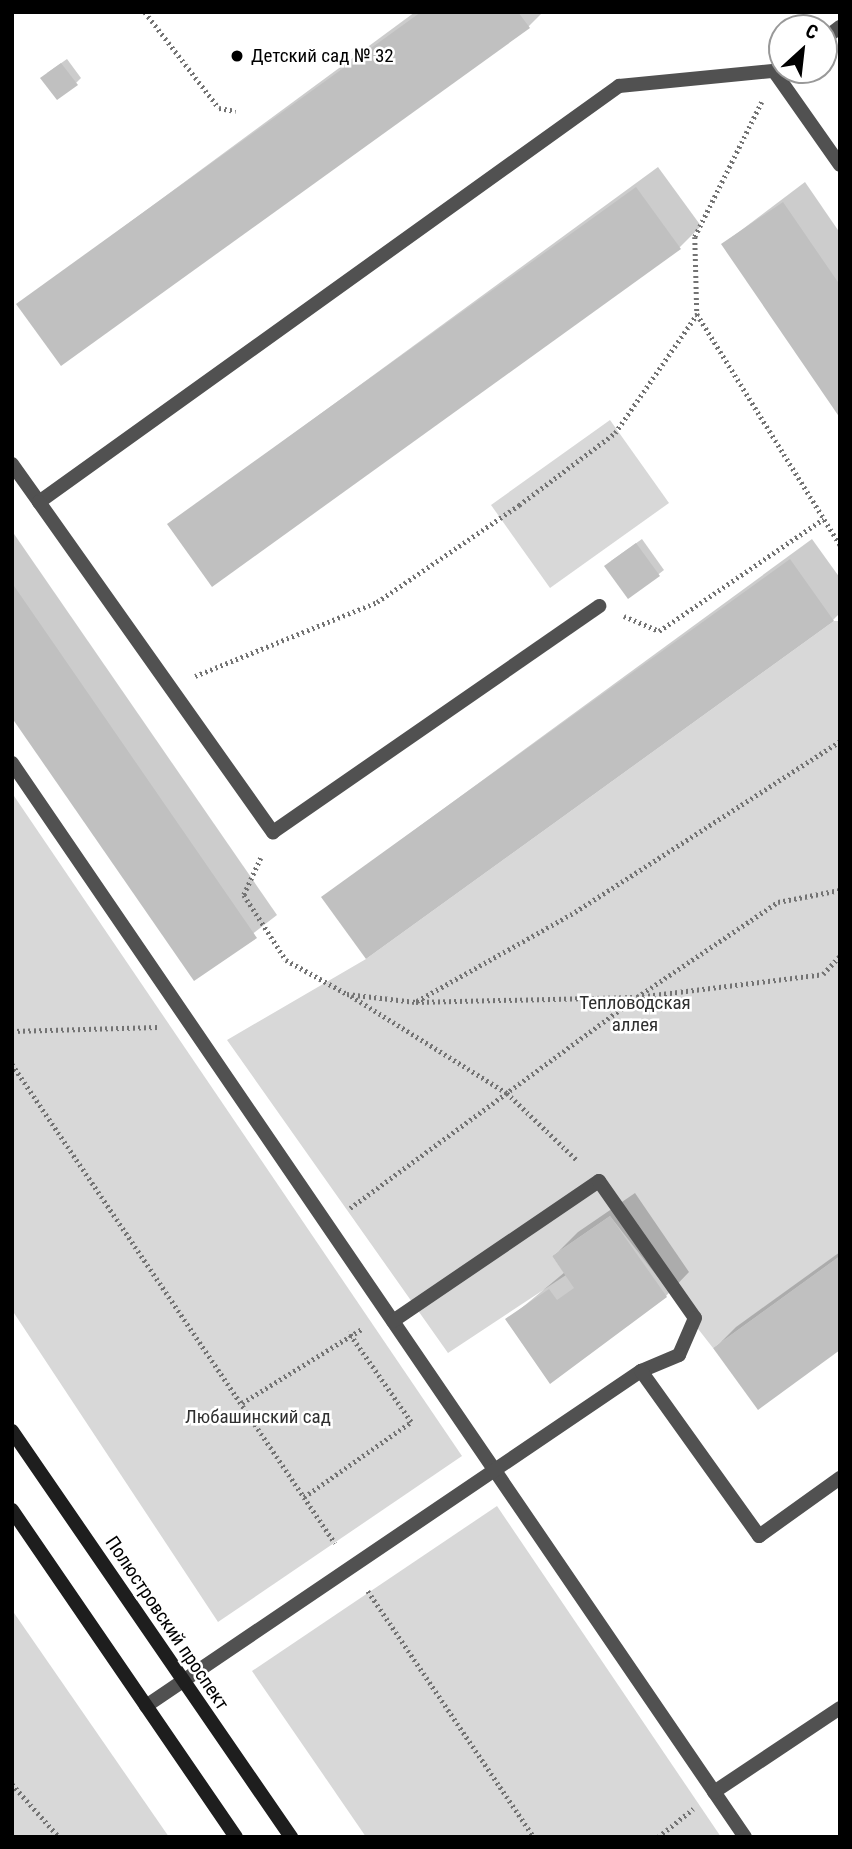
<!DOCTYPE html>
<html>
<head>
<meta charset="utf-8">
<style>
	body { margin:0 }
	#map { position:relative; width:852px; height:1849px; overflow:hidden; background:#fff; font-family:"Roboto Condensed",sans-serif }
	div>[style] { position:absolute }
	.green>* { inset:0; background:#d8d8d8 }
	.shadow>* { inset:0; background:#0003 }
	.building>* { inset:0; background:#c0c0c0 }
	.path>* { height:4.5px; margin-top:-2.25px; transform-origin:0; background:repeating-linear-gradient(90deg,#737373 0 2px,transparent 0 5.5px) }
	.lane>* { height:14px; margin:-7px; padding:0 7px; transform-origin:7px; border-radius:7px; background:#515151 }
	.secondary>* { height:14px; margin:-7px; padding:0 7px; transform-origin:7px; border-radius:7px; background:#1e1e1e }
	.dots>* { width:19px; height:19px; translate:-50% -50%; box-sizing:border-box; border:4px solid #fff; border-radius:50% }
	span { translate:-50% -50%; white-space:nowrap; text-align:center; line-height:1.15; -webkit-text-stroke:5px #fff; paint-order:stroke }
	.poi-label { font-size:19px; color:#000 }
	.left { translate:0 -50%; text-align:left }
	.park-label { font-size:19px; color:#2f2f2f }
	.street-label { font-size:19px; color:#000 }
	.frame { position:absolute; inset:0; border:14px solid #000; pointer-events:none }
	.north { position:absolute; left:768px; top:14px; width:70px; height:70px; box-sizing:border-box; background:#fff; border:2px solid #999; border-radius:50%; rotate:27deg; font-size:19px; font-weight:700; line-height:28px; text-align:center; color:#000 }
	.north::after { content:''; display:block; margin:auto; width:24px; height:32px; background:#000; clip-path:polygon(50% 0,100% 100%,50% 72%,0 100%) }
</style>
</head>
<body>
<div id="map">
	<div class="green">
		<i style="clip-path:polygon(610px 420px,669px 503px,550px 588px,491px 505px)"></i>
		<i style="clip-path:polygon(834px 621px,840px 621px,840px 1256px,713px 1348px,610px 1216px,552px 1256px,566px 1275px,448px 1353px,227px 1040px,366px 959px)"></i>
		<i style="clip-path:polygon(12px 793px,462px 1456px,218px 1622px,12px 1310px)"></i>
		<i style="clip-path:polygon(497px 1506px,721px 1837px,366px 1837px,252px 1671px)"></i>
		<i style="clip-path:polygon(12px 1610px,169px 1837px,12px 1837px)"></i>
	</div>
	<div class="shadow">
		<i style="clip-path:polygon(415px 12px,543px 12px,528px 27px,19px 304px)"></i>
		<i style="clip-path:polygon(67px 59px,81px 78px,76px 83px,47px 73px)"></i>
		<i style="clip-path:polygon(658px 167px,701px 226px,680px 247px,170px 524px)"></i>
		<i style="clip-path:polygon(805px 182px,840px 233px,840px 415px,723px 244px)"></i>
		<i style="clip-path:polygon(12px 531px,277px 915px,194px 979px,12px 715px)"></i>
		<i style="clip-path:polygon(642px 539px,664px 570px,629px 597px,611px 561px)"></i>
		<i style="clip-path:polygon(812px 539px,840px 578px,840px 613px,833px 620px,323px 897px)"></i>
		<i style="clip-path:polygon(635px 1193px,689px 1272px,666px 1296px,507px 1320px,565px 1272px,554px 1256px,578px 1232px)"></i>
		<i style="clip-path:polygon(840px 1252px,840px 1348px,715px 1348px,736px 1327px)"></i>
	</div>
	<div class="building">
		<i style="clip-path:polygon(421px 12px,518px 12px,530px 28px,61px 366px,16px 304px)"></i>
		<i style="clip-path:polygon(61px 63px,78px 85px,57px 100px,40px 78px)"></i>
		<i style="clip-path:polygon(636px 187px,681px 249px,212px 587px,167px 524px)"></i>
		<i style="clip-path:polygon(783px 202px,840px 285px,840px 418px,721px 244px)"></i>
		<i style="clip-path:polygon(636px 543px,660px 576px,628px 599px,604px 566px)"></i>
		<i style="clip-path:polygon(790px 559px,834px 621px,366px 959px,321px 897px)"></i>
		<i style="clip-path:polygon(12px 583px,257px 938px,194px 981px,12px 718px)"></i>
		<i style="clip-path:polygon(610px 1216px,667px 1297px,550px 1384px,505px 1319px,549px 1289px,557px 1300px,574px 1288px,552px 1256px)"></i>
		<i style="clip-path:polygon(840px 1256px,840px 1350px,758px 1410px,713px 1348px)"></i>
	</div>
	<div class="path">
		<i style="left:145px;top:12px;width:121px;rotate:52.4deg"></i>
		<i style="left:219px;top:108px;width:17px;rotate:10deg"></i>
		<i style="left:762px;top:102px;width:151px;rotate:116.4deg"></i>
		<i style="left:695px;top:237px;width:77px;rotate:88.5deg"></i>
		<i style="left:697px;top:314px;width:272px;rotate:58.2deg"></i>
		<i style="left:624px;top:616px;width:38px;rotate:23deg"></i>
		<i style="left:659px;top:631px;width:199px;rotate:-34.3deg"></i>
		<i style="left:195px;top:676px;width:196px;rotate:-22.1deg"></i>
		<i style="left:377px;top:602px;width:172px;rotate:-34.3deg"></i>
		<i style="left:519px;top:505px;width:120px;rotate:-36.9deg"></i>
		<i style="left:615px;top:433px;width:145px;rotate:-55.4deg"></i>
		<i style="left:261px;top:858px;width:41px;rotate:114.7deg"></i>
		<i style="left:244px;top:895px;width:77px;rotate:57.1deg"></i>
		<i style="left:286px;top:960px;width:70px;rotate:29.1deg"></i>
		<i style="left:347px;top:994px;width:69px;rotate:6.6deg"></i>
		<i style="left:416px;top:1002px;width:221px;rotate:-1.3deg"></i>
		<i style="left:637px;top:997px;width:187px;rotate:-7deg"></i>
		<i style="left:823px;top:974px;width:25px;rotate:-47deg"></i>
		<i style="left:351px;top:996px;width:184px;rotate:31.9deg"></i>
		<i style="left:507px;top:1093px;width:98px;rotate:43.8deg"></i>
		<i style="left:417px;top:1001px;width:181px;rotate:-29.4deg"></i>
		<i style="left:575px;top:912px;width:315px;rotate:-32.8deg"></i>
		<i style="left:12px;top:1031px;width:146px;rotate:-1.6deg"></i>
		<i style="left:12px;top:1064px;width:578px;rotate:56.01deg"></i>
		<i style="left:350px;top:1208px;width:356px;rotate:-36.3deg"></i>
		<i style="left:637px;top:997px;width:170px;rotate:-34deg"></i>
		<i style="left:778px;top:902px;width:63px;rotate:-11deg"></i>
		<i style="left:242px;top:1403px;width:141px;rotate:-31.7deg"></i>
		<i style="left:304px;top:1497px;width:131px;rotate:-35deg"></i>
		<i style="left:411px;top:1422px;width:110px;rotate:-125deg"></i>
		<i style="left:368px;top:1591px;width:297px;rotate:56deg"></i>
		<i style="left:12px;top:1784px;width:71px;rotate:48.4deg"></i>
		<i style="left:658px;top:1837px;width:45px;rotate:-38.7deg"></i>
	</div>
	<div class="lane">
		<i style="left:824px;top:39px;width:20px;rotate:-37deg"></i>
		<i style="left:776px;top:74px;width:111px;rotate:54.9deg"></i>
		<i style="left:12px;top:464px;width:47px;rotate:54.6deg"></i>
		<i style="left:39px;top:502px;width:714px;rotate:-35.65deg"></i>
		<i style="left:619px;top:86px;width:164px;rotate:-5.6deg"></i>
		<i style="left:39px;top:502px;width:405px;rotate:54.7deg"></i>
		<i style="left:273px;top:832px;width:397px;rotate:-34.7deg"></i>
		<i style="left:12px;top:763px;width:1300px;rotate:55.69deg"></i>
		<i style="left:393px;top:1321px;width:249px;rotate:-34.2deg"></i>
		<i style="left:599px;top:1181px;width:167px;rotate:55deg"></i>
		<i style="left:695px;top:1318px;width:40px;rotate:113.4deg"></i>
		<i style="left:679px;top:1355px;width:41px;rotate:157.2deg"></i>
		<i style="left:146px;top:1706px;width:598px;rotate:-34.09deg"></i>
		<i style="left:641px;top:1371px;width:203px;rotate:54.4deg"></i>
		<i style="left:759px;top:1536px;width:100px;rotate:-35.6deg"></i>
		<i style="left:714px;top:1792px;width:151px;rotate:-33.7deg"></i>
	</div>
	<div class="secondary">
		<i style="left:12px;top:1431px;width:493px;rotate:55.5deg"></i>
		<i style="left:12px;top:1510px;width:396px;rotate:55.6deg"></i>
	</div>
	<div class="dots">
		<i style="left:237px;top:56px;background:#000"></i>
	</div>
	<div class="poi-label">
		<span class="left" style="left:251px;top:56px">Детский сад № 32</span>
	</div>
	<div class="park-label">
		<span style="left:635px;top:1014px">Тепловодская<br>аллея</span>
		<span style="left:258px;top:1417px">Любашинский сад</span>
	</div>
	<div class="street-label">
		<span style="left:167px;top:1623px;rotate:56deg">Полюстровский проспект</span>
	</div>
	<div class="frame"></div>
	<div class="north">С</div>
</div>
</body>
</html>
